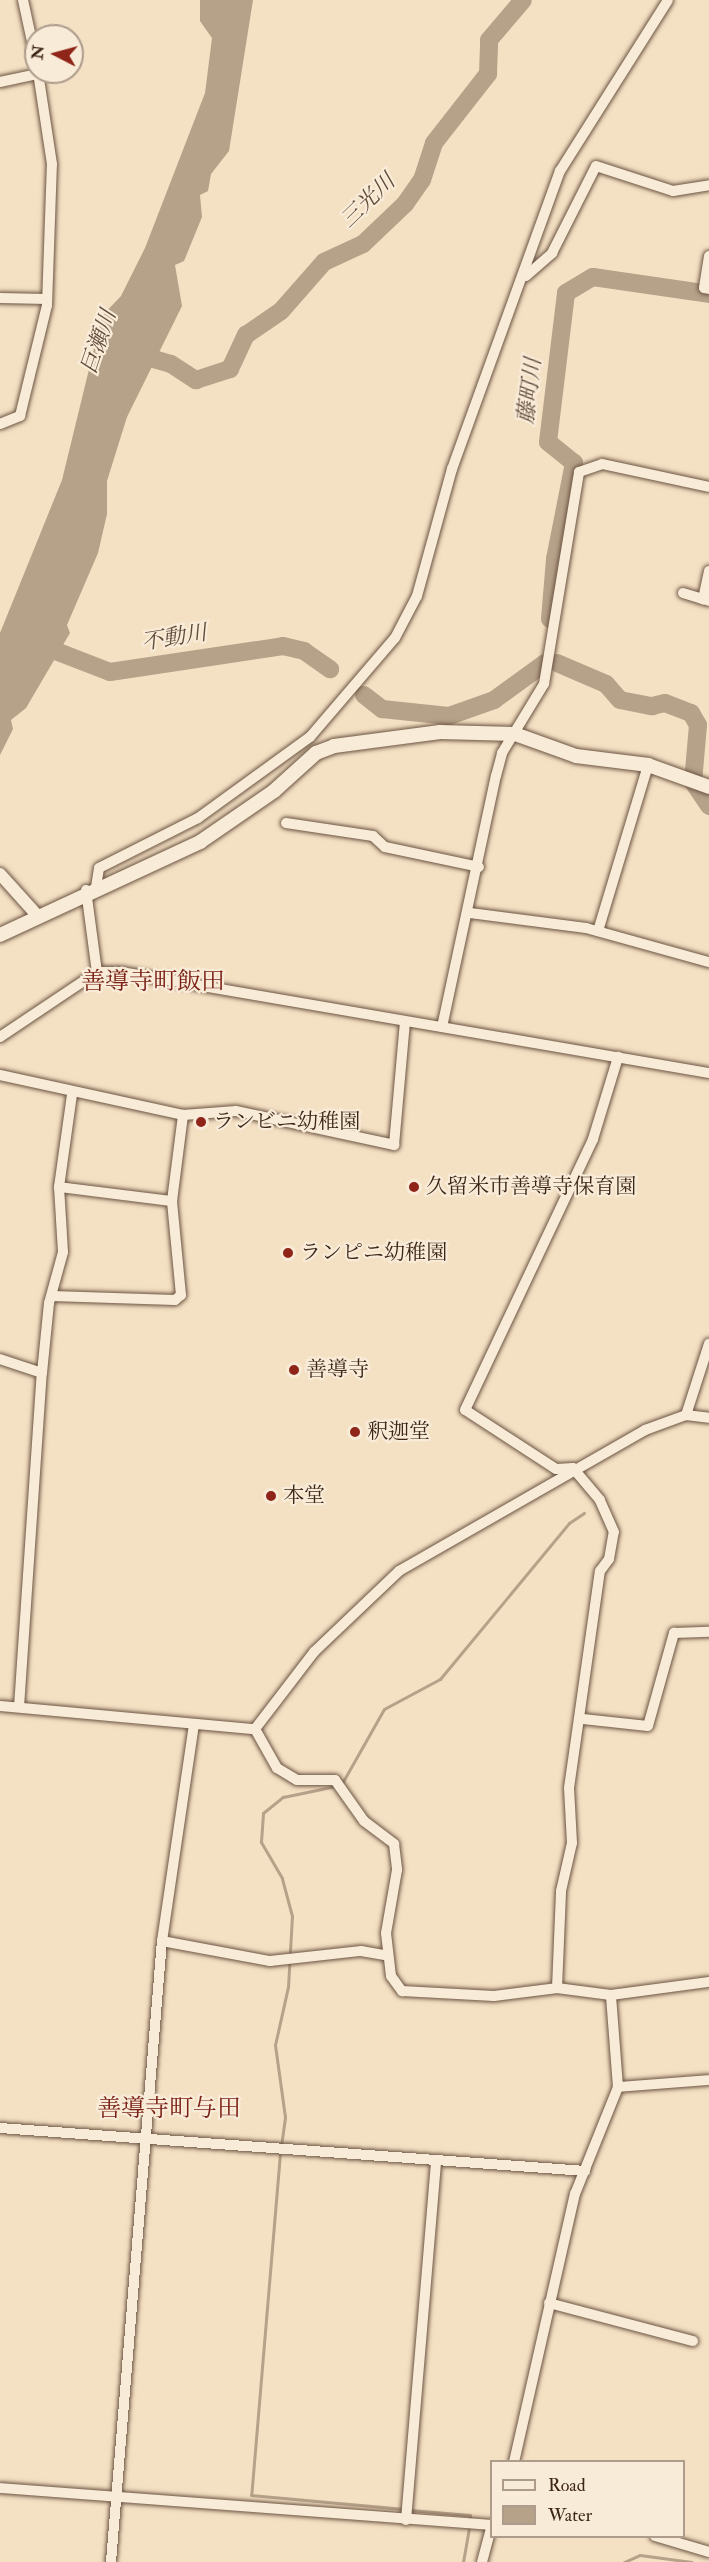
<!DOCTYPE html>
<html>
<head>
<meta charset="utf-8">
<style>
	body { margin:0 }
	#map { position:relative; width:709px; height:2562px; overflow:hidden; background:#f4e0c3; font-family:"IM FELL Double Pica","Noto Serif JP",serif }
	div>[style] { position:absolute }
	.water>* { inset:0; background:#b6a189 }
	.stream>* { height:3px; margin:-1.5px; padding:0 1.5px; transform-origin:1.5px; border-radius:1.5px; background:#b6a189 }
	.river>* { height:18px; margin:-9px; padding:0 9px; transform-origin:9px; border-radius:9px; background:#b6a189 }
	.roads { filter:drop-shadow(0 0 2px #6b5442) drop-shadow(0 0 2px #6b5442) }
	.minor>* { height:10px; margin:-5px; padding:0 5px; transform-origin:5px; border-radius:5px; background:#f8ebd8 }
	.tertiary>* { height:12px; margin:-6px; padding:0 6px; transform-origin:6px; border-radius:6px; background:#f8ebd8 }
	.secondary>* { height:14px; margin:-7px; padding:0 7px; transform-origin:7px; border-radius:7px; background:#f8ebd8 }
	.dots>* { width:16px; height:16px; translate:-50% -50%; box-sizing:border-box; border:3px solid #f8ebd8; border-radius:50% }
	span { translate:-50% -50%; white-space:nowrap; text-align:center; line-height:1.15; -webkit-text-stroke:4.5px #f8ebd8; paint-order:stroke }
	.poi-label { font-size:21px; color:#3d2617 }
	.left { translate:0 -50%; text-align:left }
	.water-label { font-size:22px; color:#614b39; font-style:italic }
	.quarter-label { font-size:24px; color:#7a1f14 }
	.legend { position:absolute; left:490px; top:2460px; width:195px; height:78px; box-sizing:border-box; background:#f8ebd8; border:2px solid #ad9c8b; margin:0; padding:8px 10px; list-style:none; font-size:18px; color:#3d2617 }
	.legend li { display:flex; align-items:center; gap:12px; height:30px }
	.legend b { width:30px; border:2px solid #ad9c8b }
	.north { position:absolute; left:24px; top:24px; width:60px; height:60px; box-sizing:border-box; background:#f8ebd8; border:2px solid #ad9c8b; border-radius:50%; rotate:276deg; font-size:16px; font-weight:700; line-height:24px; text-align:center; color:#3d2617 }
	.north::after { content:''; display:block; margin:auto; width:21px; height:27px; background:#8f2418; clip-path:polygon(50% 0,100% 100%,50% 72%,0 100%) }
</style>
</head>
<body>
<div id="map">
	<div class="water">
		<i style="clip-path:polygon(200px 0,253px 0,229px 151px,211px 174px,208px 191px,200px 195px,202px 217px,184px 261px,175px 265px,182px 306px,127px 417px,107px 481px,107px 514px,98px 553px,67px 625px,70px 633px,26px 708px,11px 720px,13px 729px,0 755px,0 633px,62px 480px,102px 316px,121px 296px,145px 248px,205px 93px,212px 38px,200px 21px)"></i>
	</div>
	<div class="stream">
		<i style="left:281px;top:2146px;width:29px;rotate:-82deg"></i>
		<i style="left:285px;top:2117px;width:73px;rotate:-97.9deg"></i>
		<i style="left:275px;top:2045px;width:59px;rotate:-77.4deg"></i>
		<i style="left:288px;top:1987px;width:71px;rotate:-86.8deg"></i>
		<i style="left:292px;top:1916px;width:39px;rotate:-105deg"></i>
		<i style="left:282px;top:1878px;width:42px;rotate:-120.3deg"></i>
		<i style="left:261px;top:1842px;width:29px;rotate:-86deg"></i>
		<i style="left:263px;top:1813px;width:26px;rotate:-39deg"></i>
		<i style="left:283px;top:1797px;width:59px;rotate:-11.7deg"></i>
		<i style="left:341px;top:1785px;width:87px;rotate:-60.5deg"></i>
		<i style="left:384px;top:1709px;width:64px;rotate:-28.2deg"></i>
		<i style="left:440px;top:1679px;width:202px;rotate:-50.4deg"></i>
		<i style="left:569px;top:1523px;width:18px;rotate:-34deg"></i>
		<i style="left:280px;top:2153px;width:343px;rotate:94.8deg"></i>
		<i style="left:251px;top:2495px;width:154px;rotate:5.2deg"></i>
		<i style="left:410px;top:2510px;width:60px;rotate:4.8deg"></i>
		<i style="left:470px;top:2515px;width:5px;rotate:90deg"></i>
		<i style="left:463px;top:2562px;width:36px;rotate:-80deg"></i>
		<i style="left:624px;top:2562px;width:17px;rotate:-24deg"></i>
		<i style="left:640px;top:2555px;width:52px;rotate:7.7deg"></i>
	</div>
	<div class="river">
		<i style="left:136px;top:354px;width:36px;rotate:16deg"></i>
		<i style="left:171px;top:364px;width:30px;rotate:33deg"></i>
		<i style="left:196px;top:380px;width:36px;rotate:-18deg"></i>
		<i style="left:230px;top:369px;width:38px;rotate:-65deg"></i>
		<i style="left:246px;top:335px;width:42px;rotate:-34.4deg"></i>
		<i style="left:281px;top:311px;width:65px;rotate:-48.7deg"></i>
		<i style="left:324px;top:262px;width:43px;rotate:-24.8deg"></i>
		<i style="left:363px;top:244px;width:58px;rotate:-43.6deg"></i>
		<i style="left:405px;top:204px;width:29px;rotate:-55deg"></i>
		<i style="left:422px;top:180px;width:39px;rotate:-72deg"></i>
		<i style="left:434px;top:143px;width:88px;rotate:-52deg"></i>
		<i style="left:488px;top:74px;width:34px;rotate:-88deg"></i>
		<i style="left:489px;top:40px;width:52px;rotate:-49.6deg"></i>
		<i style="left:550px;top:619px;width:60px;rotate:-85.2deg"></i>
		<i style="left:555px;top:559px;width:98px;rotate:-78.8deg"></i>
		<i style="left:574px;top:463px;width:33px;rotate:-141deg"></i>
		<i style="left:548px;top:442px;width:150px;rotate:-83.1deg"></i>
		<i style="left:566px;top:293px;width:31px;rotate:-31deg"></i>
		<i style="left:593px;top:277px;width:117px;rotate:8.3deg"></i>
		<i style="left:35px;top:643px;width:80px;rotate:21.1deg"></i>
		<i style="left:110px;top:672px;width:175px;rotate:-8.5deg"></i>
		<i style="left:283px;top:646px;width:22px;rotate:13deg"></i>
		<i style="left:304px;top:651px;width:32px;rotate:35deg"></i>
		<i style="left:557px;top:663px;width:53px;rotate:23.2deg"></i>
		<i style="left:606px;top:684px;width:21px;rotate:49deg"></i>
		<i style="left:620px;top:700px;width:33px;rotate:11deg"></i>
		<i style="left:652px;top:706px;width:13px;rotate:-13deg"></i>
		<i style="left:665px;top:703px;width:28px;rotate:21deg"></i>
		<i style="left:691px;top:713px;width:14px;rotate:60deg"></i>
		<i style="left:698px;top:725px;width:57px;rotate:95deg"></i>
		<i style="left:693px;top:782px;width:29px;rotate:56deg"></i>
		<i style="left:364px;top:695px;width:23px;rotate:38deg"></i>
		<i style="left:382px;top:709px;width:67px;rotate:6deg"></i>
		<i style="left:449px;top:716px;width:48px;rotate:-19.6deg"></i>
		<i style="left:494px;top:700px;width:63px;rotate:-36deg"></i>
	</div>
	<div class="roads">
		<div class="minor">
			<i style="left:23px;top:0;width:61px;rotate:77.8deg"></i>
			<i style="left:0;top:82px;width:39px;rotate:-12deg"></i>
			<i style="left:709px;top:256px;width:32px;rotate:99deg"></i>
			<i style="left:704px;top:288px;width:5px;rotate:11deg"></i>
			<i style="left:526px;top:276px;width:35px;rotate:-41deg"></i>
			<i style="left:552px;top:253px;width:97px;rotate:-63.2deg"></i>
			<i style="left:596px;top:166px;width:81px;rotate:18deg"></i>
			<i style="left:673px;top:191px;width:36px;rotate:-9deg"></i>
			<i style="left:0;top:298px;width:47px;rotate:1.2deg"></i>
			<i style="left:0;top:424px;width:22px;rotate:-22deg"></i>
			<i style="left:20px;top:416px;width:114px;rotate:-76.3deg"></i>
			<i style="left:47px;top:305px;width:141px;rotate:-88deg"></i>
			<i style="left:52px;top:164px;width:93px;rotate:-98.7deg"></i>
			<i style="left:709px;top:571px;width:29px;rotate:102deg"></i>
			<i style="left:703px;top:599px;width:6px;rotate:18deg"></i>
			<i style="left:683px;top:593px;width:21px;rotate:17deg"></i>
			<i style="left:286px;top:823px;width:88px;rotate:8.5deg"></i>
			<i style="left:373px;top:836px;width:16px;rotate:43deg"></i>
			<i style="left:385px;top:847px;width:96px;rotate:12deg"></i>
			<i style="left:96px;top:887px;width:19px;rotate:-81deg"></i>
			<i style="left:99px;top:868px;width:111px;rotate:-26.8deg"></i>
			<i style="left:198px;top:818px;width:138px;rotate:-35.9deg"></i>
			<i style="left:310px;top:737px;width:130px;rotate:-49.4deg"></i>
			<i style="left:395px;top:638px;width:47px;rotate:-62.4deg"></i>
			<i style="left:417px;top:596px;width:132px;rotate:-74.6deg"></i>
			<i style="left:452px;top:469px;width:317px;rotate:-70.1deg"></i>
			<i style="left:560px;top:171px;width:202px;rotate:-57.7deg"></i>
			<i style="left:86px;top:890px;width:83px;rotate:82.4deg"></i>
			<i style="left:470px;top:913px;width:117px;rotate:7.4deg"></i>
			<i style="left:586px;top:928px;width:128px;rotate:15.5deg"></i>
			<i style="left:598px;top:931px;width:173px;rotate:-73.2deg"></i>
			<i style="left:442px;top:1027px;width:257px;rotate:-77.9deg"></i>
			<i style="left:496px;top:776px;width:24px;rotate:-75deg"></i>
			<i style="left:502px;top:753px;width:81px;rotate:-58.7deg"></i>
			<i style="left:544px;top:684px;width:215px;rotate:-80.6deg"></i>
			<i style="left:579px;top:472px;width:24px;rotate:-19deg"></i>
			<i style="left:602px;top:464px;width:109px;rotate:12.1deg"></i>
			<i style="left:0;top:1037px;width:117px;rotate:-33.8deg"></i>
			<i style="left:97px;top:972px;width:24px"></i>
			<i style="left:121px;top:972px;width:597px;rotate:9.75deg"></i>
			<i style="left:0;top:1075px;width:187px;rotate:12.3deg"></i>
			<i style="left:183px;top:1115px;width:53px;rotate:-4.3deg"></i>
			<i style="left:236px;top:1111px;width:162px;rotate:12.1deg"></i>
			<i style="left:394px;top:1145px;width:123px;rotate:-84.9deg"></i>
			<i style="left:59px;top:1187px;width:114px;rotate:7.1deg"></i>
			<i style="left:52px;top:1296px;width:123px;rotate:1.9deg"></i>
			<i style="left:175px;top:1300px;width:8px;rotate:-40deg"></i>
			<i style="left:181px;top:1295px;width:94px;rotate:-95.5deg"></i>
			<i style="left:172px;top:1201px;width:87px;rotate:-82.7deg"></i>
			<i style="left:0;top:1359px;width:44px;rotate:18.4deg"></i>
			<i style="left:686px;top:1415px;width:75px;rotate:-72.1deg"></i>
			<i style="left:0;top:1706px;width:256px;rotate:5.2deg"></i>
			<i style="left:19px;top:1707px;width:335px;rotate:-86.1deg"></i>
			<i style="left:42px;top:1373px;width:70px;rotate:-84.3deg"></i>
			<i style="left:49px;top:1303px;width:53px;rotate:-74.6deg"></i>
			<i style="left:63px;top:1252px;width:65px;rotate:-93.5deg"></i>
			<i style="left:59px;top:1187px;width:93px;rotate:-82deg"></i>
			<i style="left:583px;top:1719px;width:65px;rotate:6.1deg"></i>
			<i style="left:648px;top:1726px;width:97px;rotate:-74.4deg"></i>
			<i style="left:674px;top:1633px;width:35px;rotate:-2deg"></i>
			<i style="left:255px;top:1729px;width:45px;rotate:60.6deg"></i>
			<i style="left:277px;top:1768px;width:23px;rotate:31deg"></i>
			<i style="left:297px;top:1780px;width:38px"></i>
			<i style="left:335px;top:1780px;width:50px;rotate:54.7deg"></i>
			<i style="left:364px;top:1821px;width:38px;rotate:37deg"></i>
			<i style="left:394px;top:1844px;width:26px;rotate:83deg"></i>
			<i style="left:397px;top:1870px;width:64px;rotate:99.9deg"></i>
			<i style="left:386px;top:1933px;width:43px;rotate:83.4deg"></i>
			<i style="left:391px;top:1976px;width:19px;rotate:54deg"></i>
			<i style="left:402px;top:1991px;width:92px;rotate:3.1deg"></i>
			<i style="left:494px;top:1996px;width:64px;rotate:-7.2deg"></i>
			<i style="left:557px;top:1988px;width:54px;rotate:7.4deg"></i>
			<i style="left:611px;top:1995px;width:99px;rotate:-7.6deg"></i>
			<i style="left:255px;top:1729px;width:97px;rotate:-52.5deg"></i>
			<i style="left:314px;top:1652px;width:117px;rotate:-43.6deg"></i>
			<i style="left:399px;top:1571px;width:284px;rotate:-29.8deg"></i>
			<i style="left:645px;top:1430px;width:44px;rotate:-20.1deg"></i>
			<i style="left:686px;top:1415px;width:23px;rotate:7deg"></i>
			<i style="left:162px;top:1941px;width:110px;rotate:10.5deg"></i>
			<i style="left:270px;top:1961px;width:92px;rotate:-6.3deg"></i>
			<i style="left:361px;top:1951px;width:27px;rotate:10deg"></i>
			<i style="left:557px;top:1988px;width:97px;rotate:-87.6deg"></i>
			<i style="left:561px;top:1891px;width:49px;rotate:-77.1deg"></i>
			<i style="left:572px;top:1843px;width:55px;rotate:-93.1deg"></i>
			<i style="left:569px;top:1788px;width:219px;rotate:-81.9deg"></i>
			<i style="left:600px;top:1571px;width:15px;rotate:-53deg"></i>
			<i style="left:609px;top:1559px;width:27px;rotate:-80deg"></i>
			<i style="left:614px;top:1532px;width:35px;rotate:-114deg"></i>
			<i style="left:600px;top:1500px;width:42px;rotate:-130.2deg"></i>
			<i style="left:573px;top:1468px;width:17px;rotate:177deg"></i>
			<i style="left:556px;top:1469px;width:108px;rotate:-147deg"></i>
			<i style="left:465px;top:1410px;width:300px;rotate:-64.7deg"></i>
			<i style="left:593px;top:1139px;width:86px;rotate:-73deg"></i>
			<i style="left:618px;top:2087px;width:91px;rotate:-4.4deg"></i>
			<i style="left:0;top:2128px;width:587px;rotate:4.2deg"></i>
			<i style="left:549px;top:2303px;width:149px;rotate:14.8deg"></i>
			<i style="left:514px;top:2462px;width:275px;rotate:-77.2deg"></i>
			<i style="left:575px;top:2194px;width:115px;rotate:-68.1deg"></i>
			<i style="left:618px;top:2087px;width:92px;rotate:-94.4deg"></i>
			<i style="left:0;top:2488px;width:492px;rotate:4.3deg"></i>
			<i style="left:406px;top:2520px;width:361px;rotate:-85.2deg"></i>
			<i style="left:655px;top:2536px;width:56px;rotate:16.5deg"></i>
			<i style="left:111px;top:2562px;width:623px;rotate:-85.31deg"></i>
			<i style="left:162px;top:1941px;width:218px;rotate:-81.6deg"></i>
			<i style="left:482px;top:2562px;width:39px;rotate:-75deg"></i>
		</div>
		<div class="tertiary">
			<i style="left:0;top:874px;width:54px;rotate:48deg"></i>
		</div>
		<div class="secondary">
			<i style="left:0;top:935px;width:221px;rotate:-24.9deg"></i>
			<i style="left:200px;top:842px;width:90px;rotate:-34.6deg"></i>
			<i style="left:274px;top:791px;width:57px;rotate:-42.1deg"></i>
			<i style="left:316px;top:753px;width:19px;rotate:-21deg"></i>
			<i style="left:334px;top:746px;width:107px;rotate:-7.5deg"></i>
			<i style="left:440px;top:732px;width:75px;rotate:1.5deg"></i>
			<i style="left:515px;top:734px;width:65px;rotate:19.8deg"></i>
			<i style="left:576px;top:756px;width:73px;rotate:7.1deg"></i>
			<i style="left:648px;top:765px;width:65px;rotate:19.8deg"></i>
		</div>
	</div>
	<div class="dots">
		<i style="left:201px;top:1122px;background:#8f2418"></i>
		<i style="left:414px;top:1187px;background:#8f2418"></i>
		<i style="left:288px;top:1253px;background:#8f2418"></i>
		<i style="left:294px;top:1370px;background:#8f2418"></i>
		<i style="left:355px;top:1432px;background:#8f2418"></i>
		<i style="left:271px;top:1496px;background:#8f2418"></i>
	</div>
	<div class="poi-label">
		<span class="left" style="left:213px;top:1122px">ランビニ幼稚園</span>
		<span class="left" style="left:426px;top:1187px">久留米市善導寺保育園</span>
		<span class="left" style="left:300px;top:1253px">ランピニ幼稚園</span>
		<span class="left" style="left:306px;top:1370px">善導寺</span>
		<span class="left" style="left:367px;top:1432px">釈迦堂</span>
		<span class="left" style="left:283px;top:1496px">本堂</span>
	</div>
	<div class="water-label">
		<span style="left:368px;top:201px;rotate:-44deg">三光川</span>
		<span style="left:99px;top:342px;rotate:-71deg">巨瀬川</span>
		<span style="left:530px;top:391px;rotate:-83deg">藤町川</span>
		<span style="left:174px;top:638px;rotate:-9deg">不動川</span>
	</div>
	<div class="quarter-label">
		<span style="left:153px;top:982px">善導寺町飯田</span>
		<span style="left:169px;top:2109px">善導寺町与田</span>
	</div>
	<ul class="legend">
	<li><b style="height:8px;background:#f8ebd8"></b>Road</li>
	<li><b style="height:16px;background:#b6a189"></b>Water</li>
	</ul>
	<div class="north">N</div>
</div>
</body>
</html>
